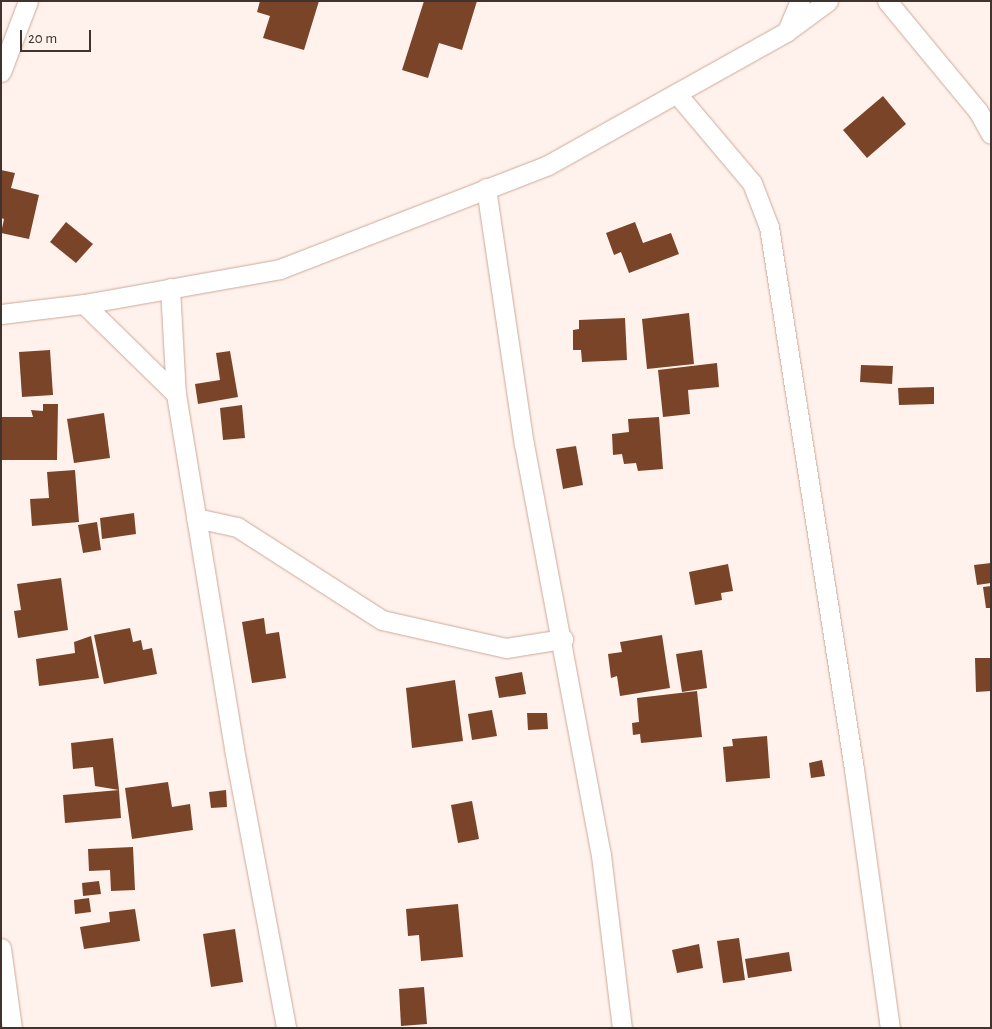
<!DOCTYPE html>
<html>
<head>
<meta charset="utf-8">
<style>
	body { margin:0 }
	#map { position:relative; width:992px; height:1029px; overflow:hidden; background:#fff1eb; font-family:"Alegreya Sans",sans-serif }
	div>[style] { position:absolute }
	.building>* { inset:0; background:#7a4429 }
	.roads { filter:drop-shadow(0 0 1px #caaa9b) drop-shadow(0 0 1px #caaa9b) }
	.minor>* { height:19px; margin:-9.5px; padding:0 9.5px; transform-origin:9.5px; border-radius:9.5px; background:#fff }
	span { translate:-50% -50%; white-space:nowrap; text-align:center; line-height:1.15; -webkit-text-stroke:5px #fff1eb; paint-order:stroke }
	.frame { position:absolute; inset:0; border:2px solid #40332d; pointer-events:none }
	.scale { position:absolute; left:20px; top:30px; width:71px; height:22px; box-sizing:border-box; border:2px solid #40332d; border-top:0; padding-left:6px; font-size:15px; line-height:18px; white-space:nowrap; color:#40332d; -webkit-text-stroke:4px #fff1eb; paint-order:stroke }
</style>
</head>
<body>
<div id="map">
	<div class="building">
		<i style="clip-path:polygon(260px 1px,319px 1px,304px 50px,263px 38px,270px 16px,257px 12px)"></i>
		<i style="clip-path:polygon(424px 1px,477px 1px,462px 50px,439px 43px,428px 78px,402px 70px)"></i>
		<i style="clip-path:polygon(883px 96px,906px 124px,867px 158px,843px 130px)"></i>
		<i style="clip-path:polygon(1px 170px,15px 173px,11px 188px,39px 195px,29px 239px,1px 233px,4px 219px,1px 218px)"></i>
		<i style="clip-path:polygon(66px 222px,93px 244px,76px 263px,50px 242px)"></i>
		<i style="clip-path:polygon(635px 222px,643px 243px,671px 233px,679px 254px,629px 273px,621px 252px,614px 255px,606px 233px)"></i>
		<i style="clip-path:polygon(689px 313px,694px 364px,647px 369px,642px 319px)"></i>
		<i style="clip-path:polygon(625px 318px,627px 360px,582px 362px,581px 350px,573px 350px,573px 330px,579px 329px,579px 320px)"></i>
		<i style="clip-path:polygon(50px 350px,53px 395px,22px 397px,19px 352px)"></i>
		<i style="clip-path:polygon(230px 351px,238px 397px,198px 404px,195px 384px,220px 380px,216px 353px)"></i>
		<i style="clip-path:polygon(717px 363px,719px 387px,688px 390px,690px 414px,663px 417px,658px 370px)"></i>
		<i style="clip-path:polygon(861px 365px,893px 366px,892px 384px,860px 382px)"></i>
		<i style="clip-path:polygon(934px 387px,934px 404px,899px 405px,898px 388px)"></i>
		<i style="clip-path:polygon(43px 404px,58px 404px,57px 460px,1px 460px,1px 417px,33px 417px,31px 410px,43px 411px)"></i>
		<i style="clip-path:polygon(242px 405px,245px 438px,223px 440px,220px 408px)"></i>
		<i style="clip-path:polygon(104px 413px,110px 458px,74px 463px,67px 419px)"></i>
		<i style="clip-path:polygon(659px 417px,663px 469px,638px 471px,636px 463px,624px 464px,622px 454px,613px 455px,612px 434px,629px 432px,628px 419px)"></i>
		<i style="clip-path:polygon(576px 446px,583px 485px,563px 489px,556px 449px)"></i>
		<i style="clip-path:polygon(75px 470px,79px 522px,32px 526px,30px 499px,49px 498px,47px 472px)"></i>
		<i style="clip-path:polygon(134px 513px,136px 534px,102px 539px,100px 518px)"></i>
		<i style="clip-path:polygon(97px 522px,101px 550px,83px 553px,78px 525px)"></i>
		<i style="clip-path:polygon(991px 563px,991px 583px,977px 585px,974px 565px)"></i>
		<i style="clip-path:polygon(728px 564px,733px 591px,721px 593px,722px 600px,695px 605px,689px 572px)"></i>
		<i style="clip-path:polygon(61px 578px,68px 630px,18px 638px,14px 611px,21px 610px,17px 584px)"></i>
		<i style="clip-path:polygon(991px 586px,991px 608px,986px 608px,983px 587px)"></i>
		<i style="clip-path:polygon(264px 618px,266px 634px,279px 632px,286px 678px,252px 683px,242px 622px)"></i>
		<i style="clip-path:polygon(130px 628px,133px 642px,141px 640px,143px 650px,152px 648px,157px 674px,104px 684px,94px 635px)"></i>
		<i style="clip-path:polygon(662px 635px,670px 688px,620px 696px,617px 676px,611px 678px,608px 654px,622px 652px,620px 642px)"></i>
		<i style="clip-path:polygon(91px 636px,99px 678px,39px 686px,36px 659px,75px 653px,74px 642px)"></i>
		<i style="clip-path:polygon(702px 650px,707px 688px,682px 692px,676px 654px)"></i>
		<i style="clip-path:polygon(975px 658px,991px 658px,991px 691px,976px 692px)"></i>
		<i style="clip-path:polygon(522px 672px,526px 694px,499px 698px,495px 677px)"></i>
		<i style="clip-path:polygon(455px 680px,463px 741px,412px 748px,406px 688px)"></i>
		<i style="clip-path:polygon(697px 691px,702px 737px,641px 743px,640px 734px,633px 735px,632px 723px,639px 722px,637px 698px)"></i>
		<i style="clip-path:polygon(492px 710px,497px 736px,472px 740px,468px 714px)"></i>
		<i style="clip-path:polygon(527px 713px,547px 713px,548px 729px,528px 730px)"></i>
		<i style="clip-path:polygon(767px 736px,770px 778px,726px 782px,723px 747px,733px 746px,732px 739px)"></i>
		<i style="clip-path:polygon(113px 738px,119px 790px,121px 818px,65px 823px,63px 795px,119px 790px,95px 786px,93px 767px,73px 769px,71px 743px)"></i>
		<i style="clip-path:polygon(822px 760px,825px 776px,811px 778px,809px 763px)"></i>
		<i style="clip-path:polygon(168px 782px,172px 807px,190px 804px,193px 830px,132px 839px,125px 788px)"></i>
		<i style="clip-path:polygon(226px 790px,227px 807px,211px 808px,209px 792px)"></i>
		<i style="clip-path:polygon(472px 801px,479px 839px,458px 843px,451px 805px)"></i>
		<i style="clip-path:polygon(133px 847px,135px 890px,111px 891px,110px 870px,89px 871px,88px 849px)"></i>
		<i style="clip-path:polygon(99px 881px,101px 894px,83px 896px,82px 883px)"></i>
		<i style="clip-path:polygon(89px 898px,91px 912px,75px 914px,74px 900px)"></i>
		<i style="clip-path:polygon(458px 904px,463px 957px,421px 961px,419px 935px,408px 936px,406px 909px)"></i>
		<i style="clip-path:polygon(135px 909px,140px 941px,84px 949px,80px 927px,110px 922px,109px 912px)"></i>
		<i style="clip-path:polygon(235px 929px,243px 982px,211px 987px,203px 934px)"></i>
		<i style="clip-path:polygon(739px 938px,745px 980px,723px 983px,717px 941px)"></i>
		<i style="clip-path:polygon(699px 944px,703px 968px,677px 973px,672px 950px)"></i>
		<i style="clip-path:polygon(789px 952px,792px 971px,748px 978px,745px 959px)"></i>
		<i style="clip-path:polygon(424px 987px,427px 1024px,401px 1026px,399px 989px)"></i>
	</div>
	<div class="roads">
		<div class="minor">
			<i style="left:887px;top:1px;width:143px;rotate:50.4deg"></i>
			<i style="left:978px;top:111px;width:26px;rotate:61deg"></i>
			<i style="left:787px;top:31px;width:33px;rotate:-67deg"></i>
			<i style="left:1px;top:72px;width:76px;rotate:-69.2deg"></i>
			<i style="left:677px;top:94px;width:116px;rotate:49.9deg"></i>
			<i style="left:752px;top:183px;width:47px;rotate:68.9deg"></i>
			<i style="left:769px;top:227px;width:549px;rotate:81.09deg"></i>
			<i style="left:854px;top:769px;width:261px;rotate:82.1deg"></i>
			<i style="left:486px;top:188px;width:259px;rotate:81.6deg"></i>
			<i style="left:524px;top:444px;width:418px;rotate:79.4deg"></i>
			<i style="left:601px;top:855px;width:174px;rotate:83.1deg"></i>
			<i style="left:170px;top:288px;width:106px;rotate:86.8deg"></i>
			<i style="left:176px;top:394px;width:360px;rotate:80.7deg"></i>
			<i style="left:234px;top:749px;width:284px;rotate:79.4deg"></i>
			<i style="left:84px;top:304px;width:129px;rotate:44.4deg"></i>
			<i style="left:1px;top:314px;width:84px;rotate:-6.9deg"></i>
			<i style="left:84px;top:304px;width:199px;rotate:-10.1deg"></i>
			<i style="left:280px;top:269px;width:287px;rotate:-21.2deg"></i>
			<i style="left:548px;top:165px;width:273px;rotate:-29.2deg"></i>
			<i style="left:786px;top:32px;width:52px;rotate:-36.4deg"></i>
			<i style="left:196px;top:518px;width:42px;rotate:12.4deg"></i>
			<i style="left:237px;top:527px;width:172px;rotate:32.7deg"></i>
			<i style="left:382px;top:620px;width:127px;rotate:12.7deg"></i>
			<i style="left:506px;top:648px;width:58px;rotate:-9deg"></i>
			<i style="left:1px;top:948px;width:81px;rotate:82.2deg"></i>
		</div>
	</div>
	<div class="frame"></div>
	<div class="scale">20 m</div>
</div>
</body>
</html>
